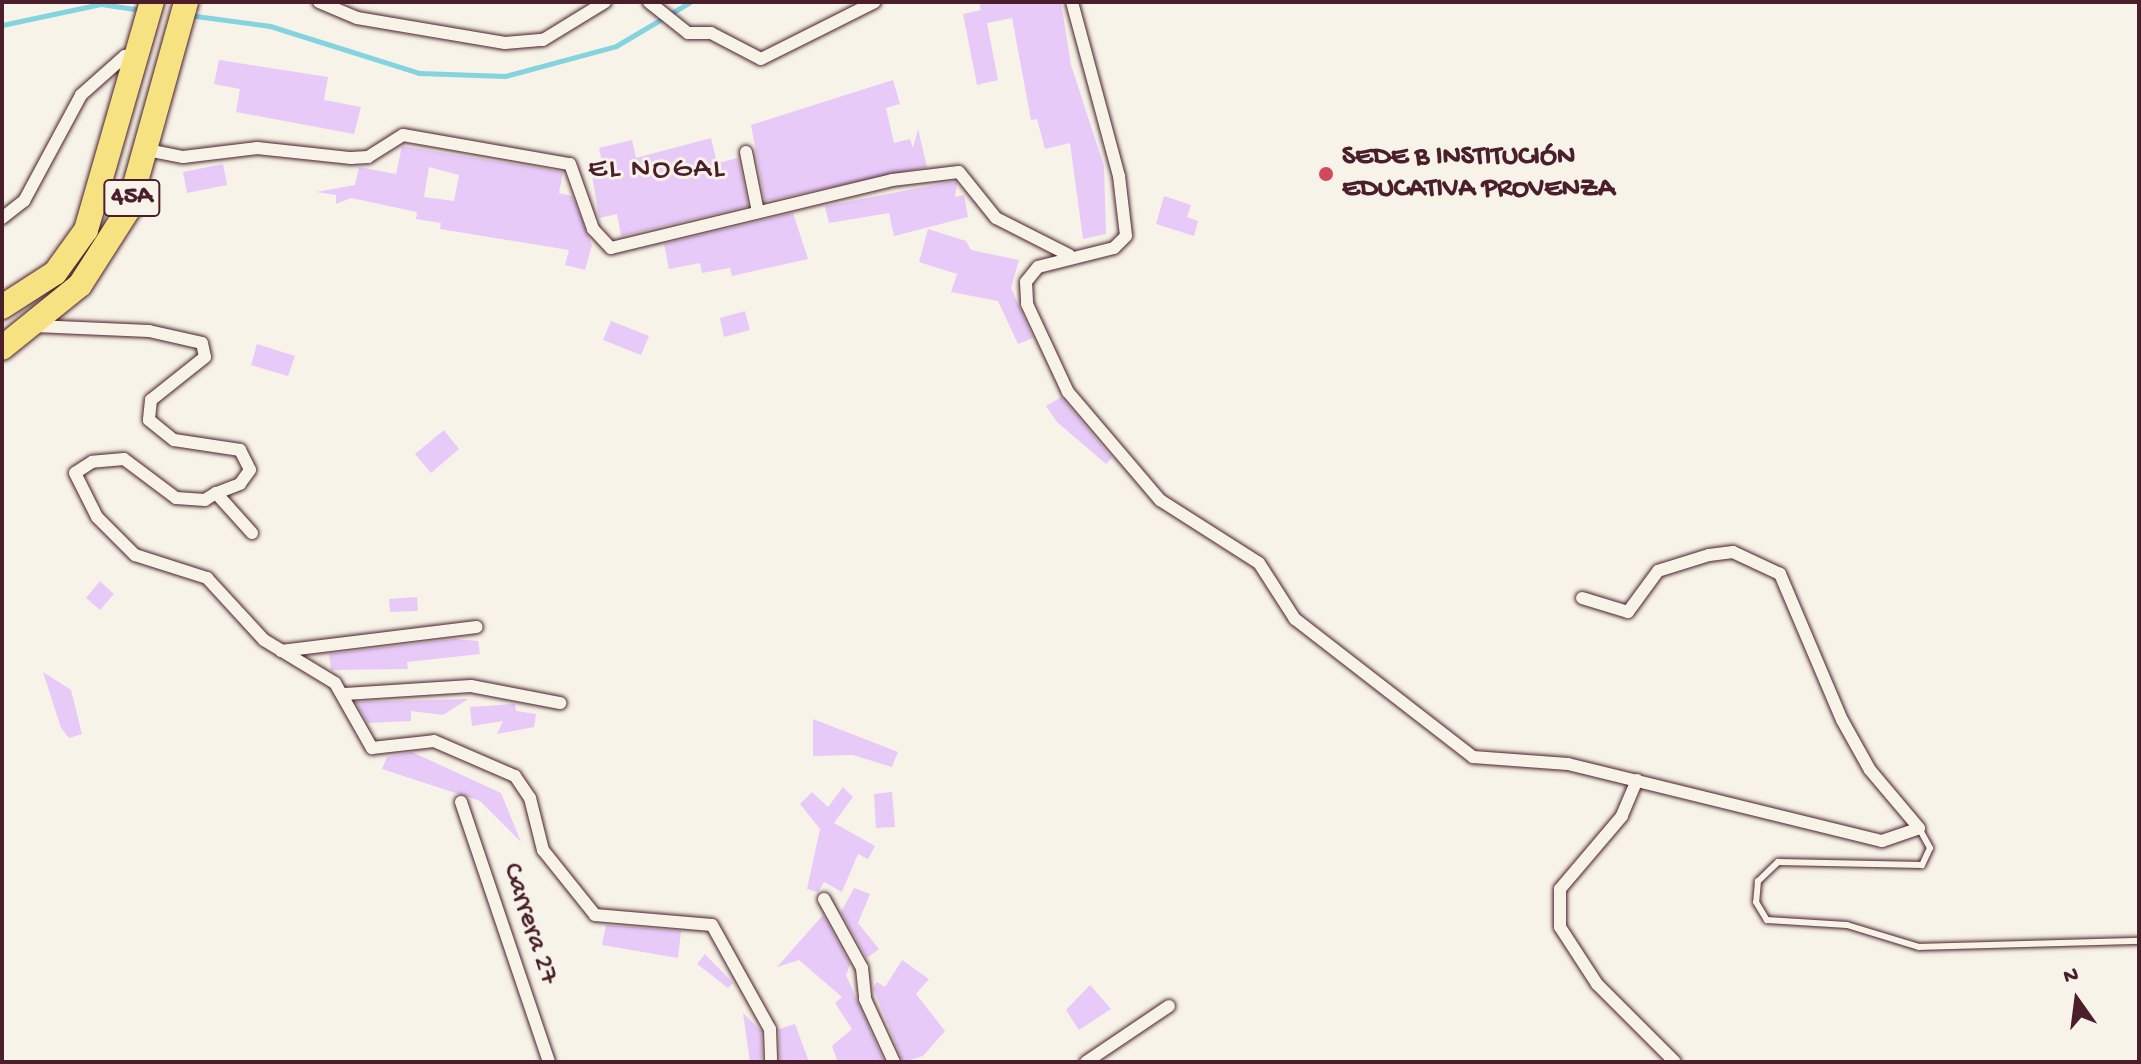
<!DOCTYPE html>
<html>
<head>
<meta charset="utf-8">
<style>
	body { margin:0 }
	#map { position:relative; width:2141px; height:1064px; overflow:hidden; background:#f7f3e8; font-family:"Gochi Hand",sans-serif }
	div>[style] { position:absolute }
	.stream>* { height:5px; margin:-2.5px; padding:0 2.5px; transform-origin:2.5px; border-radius:2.5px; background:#84d4e0 }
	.building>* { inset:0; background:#e7caf8 }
	.roads { filter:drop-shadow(0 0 2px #4a1f2b) drop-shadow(0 0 2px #4a1f2b) }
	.lane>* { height:6px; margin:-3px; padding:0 3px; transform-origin:3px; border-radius:3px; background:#f7f3e8 }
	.street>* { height:12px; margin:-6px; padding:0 6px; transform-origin:6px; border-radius:6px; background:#f7f3e8 }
	.highway>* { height:24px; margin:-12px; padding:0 12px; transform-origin:12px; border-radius:12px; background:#f7e281 }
	.dots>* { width:22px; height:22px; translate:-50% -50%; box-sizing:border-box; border:4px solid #f7f3e8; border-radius:50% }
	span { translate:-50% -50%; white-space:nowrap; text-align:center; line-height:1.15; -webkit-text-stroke:6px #f7f3e8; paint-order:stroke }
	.shield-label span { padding:2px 6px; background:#f7f3e8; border:2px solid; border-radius:6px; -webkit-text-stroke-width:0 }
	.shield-label { font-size:26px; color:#4a1f2b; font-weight:700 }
	.poi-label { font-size:28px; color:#4a1f2b; font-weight:700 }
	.left { translate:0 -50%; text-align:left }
	.street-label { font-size:28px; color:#4a1f2b }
	.neighbourhood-label { font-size:30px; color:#4a1f2b; letter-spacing:2px }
	.frame { position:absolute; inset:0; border:4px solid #4a1f2b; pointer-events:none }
	.north { position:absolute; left:2037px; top:960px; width:80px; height:80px; -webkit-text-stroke:6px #f7f3e8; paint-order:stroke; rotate:346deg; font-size:22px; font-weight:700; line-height:32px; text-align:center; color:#4a1f2b }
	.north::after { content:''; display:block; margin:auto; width:28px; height:36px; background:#4a1f2b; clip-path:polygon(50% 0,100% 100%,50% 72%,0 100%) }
</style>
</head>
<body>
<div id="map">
	<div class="stream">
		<i style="left:188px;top:15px;width:83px;rotate:7.6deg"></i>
		<i style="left:270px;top:26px;width:156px;rotate:17.5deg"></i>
		<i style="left:419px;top:73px;width:86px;rotate:2deg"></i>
		<i style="left:505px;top:76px;width:115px;rotate:-15.1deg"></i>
		<i style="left:616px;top:46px;width:86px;rotate:-30.7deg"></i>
		<i style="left:2px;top:25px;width:101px;rotate:-12deg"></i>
		<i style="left:101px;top:4px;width:41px;rotate:8.3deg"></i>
	</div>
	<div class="building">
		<i style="clip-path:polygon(979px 2px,1061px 2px,1071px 65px,1104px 166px,1106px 234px,1083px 239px,1070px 143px,1045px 149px,1037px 119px,1031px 120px,1012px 18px,987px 23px,998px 80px,977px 85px,963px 14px,981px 10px)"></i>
		<i style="clip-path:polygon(219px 60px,328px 77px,324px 100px,361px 107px,354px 134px,236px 112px,240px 89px,214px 84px)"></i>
		<i style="clip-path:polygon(893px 80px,900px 104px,886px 108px,894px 143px,910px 139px,913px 148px,918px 129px,927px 167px,765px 201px,751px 125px)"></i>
		<i style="clip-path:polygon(711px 138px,717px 163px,738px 158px,748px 206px,621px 236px,617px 214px,599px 218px,591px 169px,603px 166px,599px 148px,632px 140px,636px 158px)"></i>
		<i style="clip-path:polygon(evenodd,402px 146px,563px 172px,559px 193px,572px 196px,592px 245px,585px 270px,565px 265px,569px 250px,440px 229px,441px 223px,416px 219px,417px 212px,351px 198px,336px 204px,336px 195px,316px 192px,355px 185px,359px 167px,396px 174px,402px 146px,429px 167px,459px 175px,454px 201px,424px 197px,429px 167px)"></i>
		<i style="clip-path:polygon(223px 164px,227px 185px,187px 193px,183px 172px)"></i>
		<i style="clip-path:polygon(950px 182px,957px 183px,955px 197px,964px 195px,968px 217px,894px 236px,889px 213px,829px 223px,825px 206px)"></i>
		<i style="clip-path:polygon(1164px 196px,1191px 205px,1187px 217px,1198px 221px,1194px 236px,1156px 224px)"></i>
		<i style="clip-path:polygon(793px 213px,808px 259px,732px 276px,730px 268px,702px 273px,700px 263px,669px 269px,664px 244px)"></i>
		<i style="clip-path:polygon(928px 229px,966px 241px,971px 250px,1019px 260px,1011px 288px,1033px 338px,1018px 344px,998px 301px,951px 292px,957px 274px,919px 262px)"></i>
		<i style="clip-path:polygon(745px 311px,750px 330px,724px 337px,720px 318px)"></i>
		<i style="clip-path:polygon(611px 321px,649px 336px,641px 355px,603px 340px)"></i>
		<i style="clip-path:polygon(257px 344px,295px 356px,288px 376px,251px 365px)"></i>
		<i style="clip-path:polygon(1061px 397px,1112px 458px,1106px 464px,1057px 422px,1046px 406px)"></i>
		<i style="clip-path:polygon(444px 430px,459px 449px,431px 473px,415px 454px)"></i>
		<i style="clip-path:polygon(100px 581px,114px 594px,100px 610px,86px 598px)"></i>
		<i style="clip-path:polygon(417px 597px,418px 611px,390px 612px,389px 599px)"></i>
		<i style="clip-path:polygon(455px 639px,478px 641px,480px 654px,407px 662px,408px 669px,331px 670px,329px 654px)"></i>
		<i style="clip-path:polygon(43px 672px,71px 690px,82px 734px,69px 738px,61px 728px)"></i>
		<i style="clip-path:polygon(468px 699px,443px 715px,411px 711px,411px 721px,368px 723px,356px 702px)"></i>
		<i style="clip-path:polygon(515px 704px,516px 711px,536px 714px,534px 727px,497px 734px,503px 721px,472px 726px,470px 707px)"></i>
		<i style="clip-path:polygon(813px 719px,898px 752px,892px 767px,853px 755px,813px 756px)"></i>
		<i style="clip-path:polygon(412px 752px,501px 793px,521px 842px,480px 801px,382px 769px,387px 757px)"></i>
		<i style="clip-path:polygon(843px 787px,853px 797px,834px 823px,875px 846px,868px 859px,858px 854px,842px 892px,824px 882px,818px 892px,807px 889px,820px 829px,800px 804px,812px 792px,828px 807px)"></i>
		<i style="clip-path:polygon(892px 792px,895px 827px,876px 828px,874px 794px)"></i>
		<i style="clip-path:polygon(854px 888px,870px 894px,858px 923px,879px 949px,867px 958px,841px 912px)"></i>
		<i style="clip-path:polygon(823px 915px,850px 964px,846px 975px,884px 1062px,838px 1062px,832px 1046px,852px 1029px,835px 1003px,842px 997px,799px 960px,777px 967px)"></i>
		<i style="clip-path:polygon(606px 925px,681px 931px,678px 958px,602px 945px)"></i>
		<i style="clip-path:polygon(705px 954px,733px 983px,728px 988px,697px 964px)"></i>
		<i style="clip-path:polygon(902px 960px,929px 979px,916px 994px,945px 1031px,923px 1056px,903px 1062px,873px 988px,877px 982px,885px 987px)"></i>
		<i style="clip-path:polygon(1090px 985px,1111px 1009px,1079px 1030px,1066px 1010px)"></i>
		<i style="clip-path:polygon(743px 1013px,761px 1031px,762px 1062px,750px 1062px)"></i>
		<i style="clip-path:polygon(795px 1024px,809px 1062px,780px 1062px,779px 1029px)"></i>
	</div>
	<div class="roads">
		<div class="lane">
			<i style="left:1919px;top:828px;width:23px;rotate:61deg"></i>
			<i style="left:1930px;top:848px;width:19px;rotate:115deg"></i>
			<i style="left:1922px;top:865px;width:144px;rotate:-178.8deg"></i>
			<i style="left:1778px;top:862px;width:28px;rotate:136deg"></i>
			<i style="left:1758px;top:881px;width:21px;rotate:95deg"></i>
			<i style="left:1756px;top:902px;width:21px;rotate:59deg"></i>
			<i style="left:1767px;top:920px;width:80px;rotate:3.6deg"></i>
			<i style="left:1847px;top:925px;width:75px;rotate:17deg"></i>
			<i style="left:1919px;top:947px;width:220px;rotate:-1.6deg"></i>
		</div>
		<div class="street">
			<i style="left:319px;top:2px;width:41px;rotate:22.8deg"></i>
			<i style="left:357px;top:18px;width:150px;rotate:9.6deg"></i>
			<i style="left:505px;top:43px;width:38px;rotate:-5deg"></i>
			<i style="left:543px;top:40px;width:73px;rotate:-31.5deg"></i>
			<i style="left:649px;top:2px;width:50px;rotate:38.5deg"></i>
			<i style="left:688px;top:33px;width:23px"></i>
			<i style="left:711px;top:33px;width:56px;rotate:27.5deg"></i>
			<i style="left:761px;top:59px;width:127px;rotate:-26.6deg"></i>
			<i style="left:1072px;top:2px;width:180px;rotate:74.9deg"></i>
			<i style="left:1119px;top:176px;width:60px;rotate:83.3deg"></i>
			<i style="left:1126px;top:236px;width:17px;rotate:135deg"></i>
			<i style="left:1114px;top:248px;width:78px;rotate:166deg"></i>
			<i style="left:1038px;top:267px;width:19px;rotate:129deg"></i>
			<i style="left:1026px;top:282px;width:22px;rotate:87deg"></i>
			<i style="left:1027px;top:304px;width:97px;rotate:65deg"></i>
			<i style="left:1068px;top:392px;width:142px;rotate:49.6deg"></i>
			<i style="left:1160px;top:500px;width:117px;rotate:32.5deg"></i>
			<i style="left:1259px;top:563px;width:67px;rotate:57.3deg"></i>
			<i style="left:1295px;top:619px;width:225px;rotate:37.8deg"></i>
			<i style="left:1473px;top:757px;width:95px;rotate:4.2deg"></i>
			<i style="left:1568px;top:764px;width:323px;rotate:13.8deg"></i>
			<i style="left:1882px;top:841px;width:39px;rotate:-19deg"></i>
			<i style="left:1919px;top:828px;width:76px;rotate:-130.2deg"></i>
			<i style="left:1870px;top:770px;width:57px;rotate:-119.2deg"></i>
			<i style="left:1842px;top:720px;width:159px;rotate:-113deg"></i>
			<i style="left:1780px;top:574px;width:52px;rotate:-154.9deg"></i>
			<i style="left:1733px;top:552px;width:24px;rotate:173deg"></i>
			<i style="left:1709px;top:555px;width:53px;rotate:162.6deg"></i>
			<i style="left:1658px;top:571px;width:51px;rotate:126.2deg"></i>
			<i style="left:1628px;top:612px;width:48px;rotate:-163.1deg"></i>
			<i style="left:147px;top:150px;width:37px;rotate:11deg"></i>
			<i style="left:183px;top:157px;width:75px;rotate:-6.9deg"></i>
			<i style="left:257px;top:148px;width:95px;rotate:6.1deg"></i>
			<i style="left:351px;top:158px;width:17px;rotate:-3deg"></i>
			<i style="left:368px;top:157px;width:41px;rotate:-32.2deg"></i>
			<i style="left:403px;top:135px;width:169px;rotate:9.9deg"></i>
			<i style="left:570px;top:164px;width:69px;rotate:70.5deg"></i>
			<i style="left:593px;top:229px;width:26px;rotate:47deg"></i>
			<i style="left:611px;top:248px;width:289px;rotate:-13.6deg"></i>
			<i style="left:892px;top:180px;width:67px;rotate:-6.8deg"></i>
			<i style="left:959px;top:172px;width:59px;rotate:51.2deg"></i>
			<i style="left:996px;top:218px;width:82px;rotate:26.9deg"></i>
			<i style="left:746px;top:152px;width:61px;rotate:78.7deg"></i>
			<i style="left:2px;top:218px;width:28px;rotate:-38deg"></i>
			<i style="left:24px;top:201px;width:120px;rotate:-61.7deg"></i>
			<i style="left:81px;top:95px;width:59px;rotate:-41.6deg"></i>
			<i style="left:125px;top:56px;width:14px"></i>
			<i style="left:35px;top:326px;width:114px;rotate:2.5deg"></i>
			<i style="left:149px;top:331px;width:54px;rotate:12.8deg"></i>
			<i style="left:202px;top:343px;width:14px;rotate:78deg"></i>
			<i style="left:205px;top:357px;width:69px;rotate:141.5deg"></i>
			<i style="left:151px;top:400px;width:20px;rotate:96deg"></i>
			<i style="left:149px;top:420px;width:32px;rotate:39deg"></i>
			<i style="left:174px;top:440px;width:67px;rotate:8.6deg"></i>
			<i style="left:240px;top:450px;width:22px;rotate:63deg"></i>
			<i style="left:250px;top:470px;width:17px;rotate:126deg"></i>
			<i style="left:240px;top:484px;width:26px;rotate:159deg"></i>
			<i style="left:252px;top:533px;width:54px;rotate:-132deg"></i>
			<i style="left:216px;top:493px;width:13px;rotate:148deg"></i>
			<i style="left:205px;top:500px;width:29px;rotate:-176deg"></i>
			<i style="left:176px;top:498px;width:65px;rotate:-143.1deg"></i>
			<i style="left:124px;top:459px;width:32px;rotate:175deg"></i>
			<i style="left:92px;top:462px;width:20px;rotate:147deg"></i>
			<i style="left:75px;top:473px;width:49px;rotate:63.4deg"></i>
			<i style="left:97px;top:517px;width:54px;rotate:45deg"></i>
			<i style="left:135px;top:555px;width:76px;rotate:17.7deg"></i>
			<i style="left:207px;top:578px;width:84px;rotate:47.4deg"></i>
			<i style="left:264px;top:640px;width:83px;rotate:31.2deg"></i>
			<i style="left:335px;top:683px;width:75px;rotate:60.4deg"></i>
			<i style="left:372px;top:748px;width:62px;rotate:-6.4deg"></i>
			<i style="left:434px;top:741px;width:88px;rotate:23.4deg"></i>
			<i style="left:515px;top:776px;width:27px;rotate:56deg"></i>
			<i style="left:530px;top:798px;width:54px;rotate:76deg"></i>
			<i style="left:543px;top:850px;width:83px;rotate:51.3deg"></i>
			<i style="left:595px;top:915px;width:117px;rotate:4.9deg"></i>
			<i style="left:712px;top:925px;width:119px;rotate:60.9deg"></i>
			<i style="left:770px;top:1029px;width:33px;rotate:88deg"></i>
			<i style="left:281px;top:651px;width:197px;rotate:-7deg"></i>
			<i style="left:345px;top:694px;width:126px;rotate:-3.6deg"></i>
			<i style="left:471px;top:686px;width:91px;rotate:10.8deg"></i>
			<i style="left:1637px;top:780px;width:39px;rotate:113deg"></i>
			<i style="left:1622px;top:816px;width:96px;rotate:130.3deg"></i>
			<i style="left:1560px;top:889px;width:38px;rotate:90deg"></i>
			<i style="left:1560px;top:927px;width:68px;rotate:57deg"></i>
			<i style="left:1597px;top:984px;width:110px;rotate:45deg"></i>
			<i style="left:461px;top:802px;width:274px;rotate:71.3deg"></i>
			<i style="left:824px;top:899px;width:79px;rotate:61.2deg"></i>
			<i style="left:862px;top:968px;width:31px;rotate:84deg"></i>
			<i style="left:865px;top:999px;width:69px;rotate:65.3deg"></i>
			<i style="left:1086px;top:1062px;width:100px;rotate:-34deg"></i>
		</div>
		<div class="highway">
			<i style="left:2px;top:307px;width:63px;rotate:-32.7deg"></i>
			<i style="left:55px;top:273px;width:53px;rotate:-54.2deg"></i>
			<i style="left:86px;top:230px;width:237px;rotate:-73.9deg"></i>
			<i style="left:2px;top:348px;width:100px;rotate:-38.9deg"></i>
			<i style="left:80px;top:285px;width:89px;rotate:-57.4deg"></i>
			<i style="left:128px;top:210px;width:216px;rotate:-74.4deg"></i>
		</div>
	</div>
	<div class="dots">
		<i style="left:1326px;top:174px;background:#d1495b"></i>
	</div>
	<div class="shield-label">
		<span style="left:132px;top:198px">45A</span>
	</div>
	<div class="poi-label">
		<span class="left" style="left:1342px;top:174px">SEDE B INSTITUCIÓN<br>EDUCATIVA PROVENZA</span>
	</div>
	<div class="street-label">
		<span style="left:529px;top:924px;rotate:72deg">Carrera 27</span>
	</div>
	<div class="neighbourhood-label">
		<span style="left:657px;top:171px">EL NOGAL</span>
	</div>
	<div class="frame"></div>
	<div class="north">N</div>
</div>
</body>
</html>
